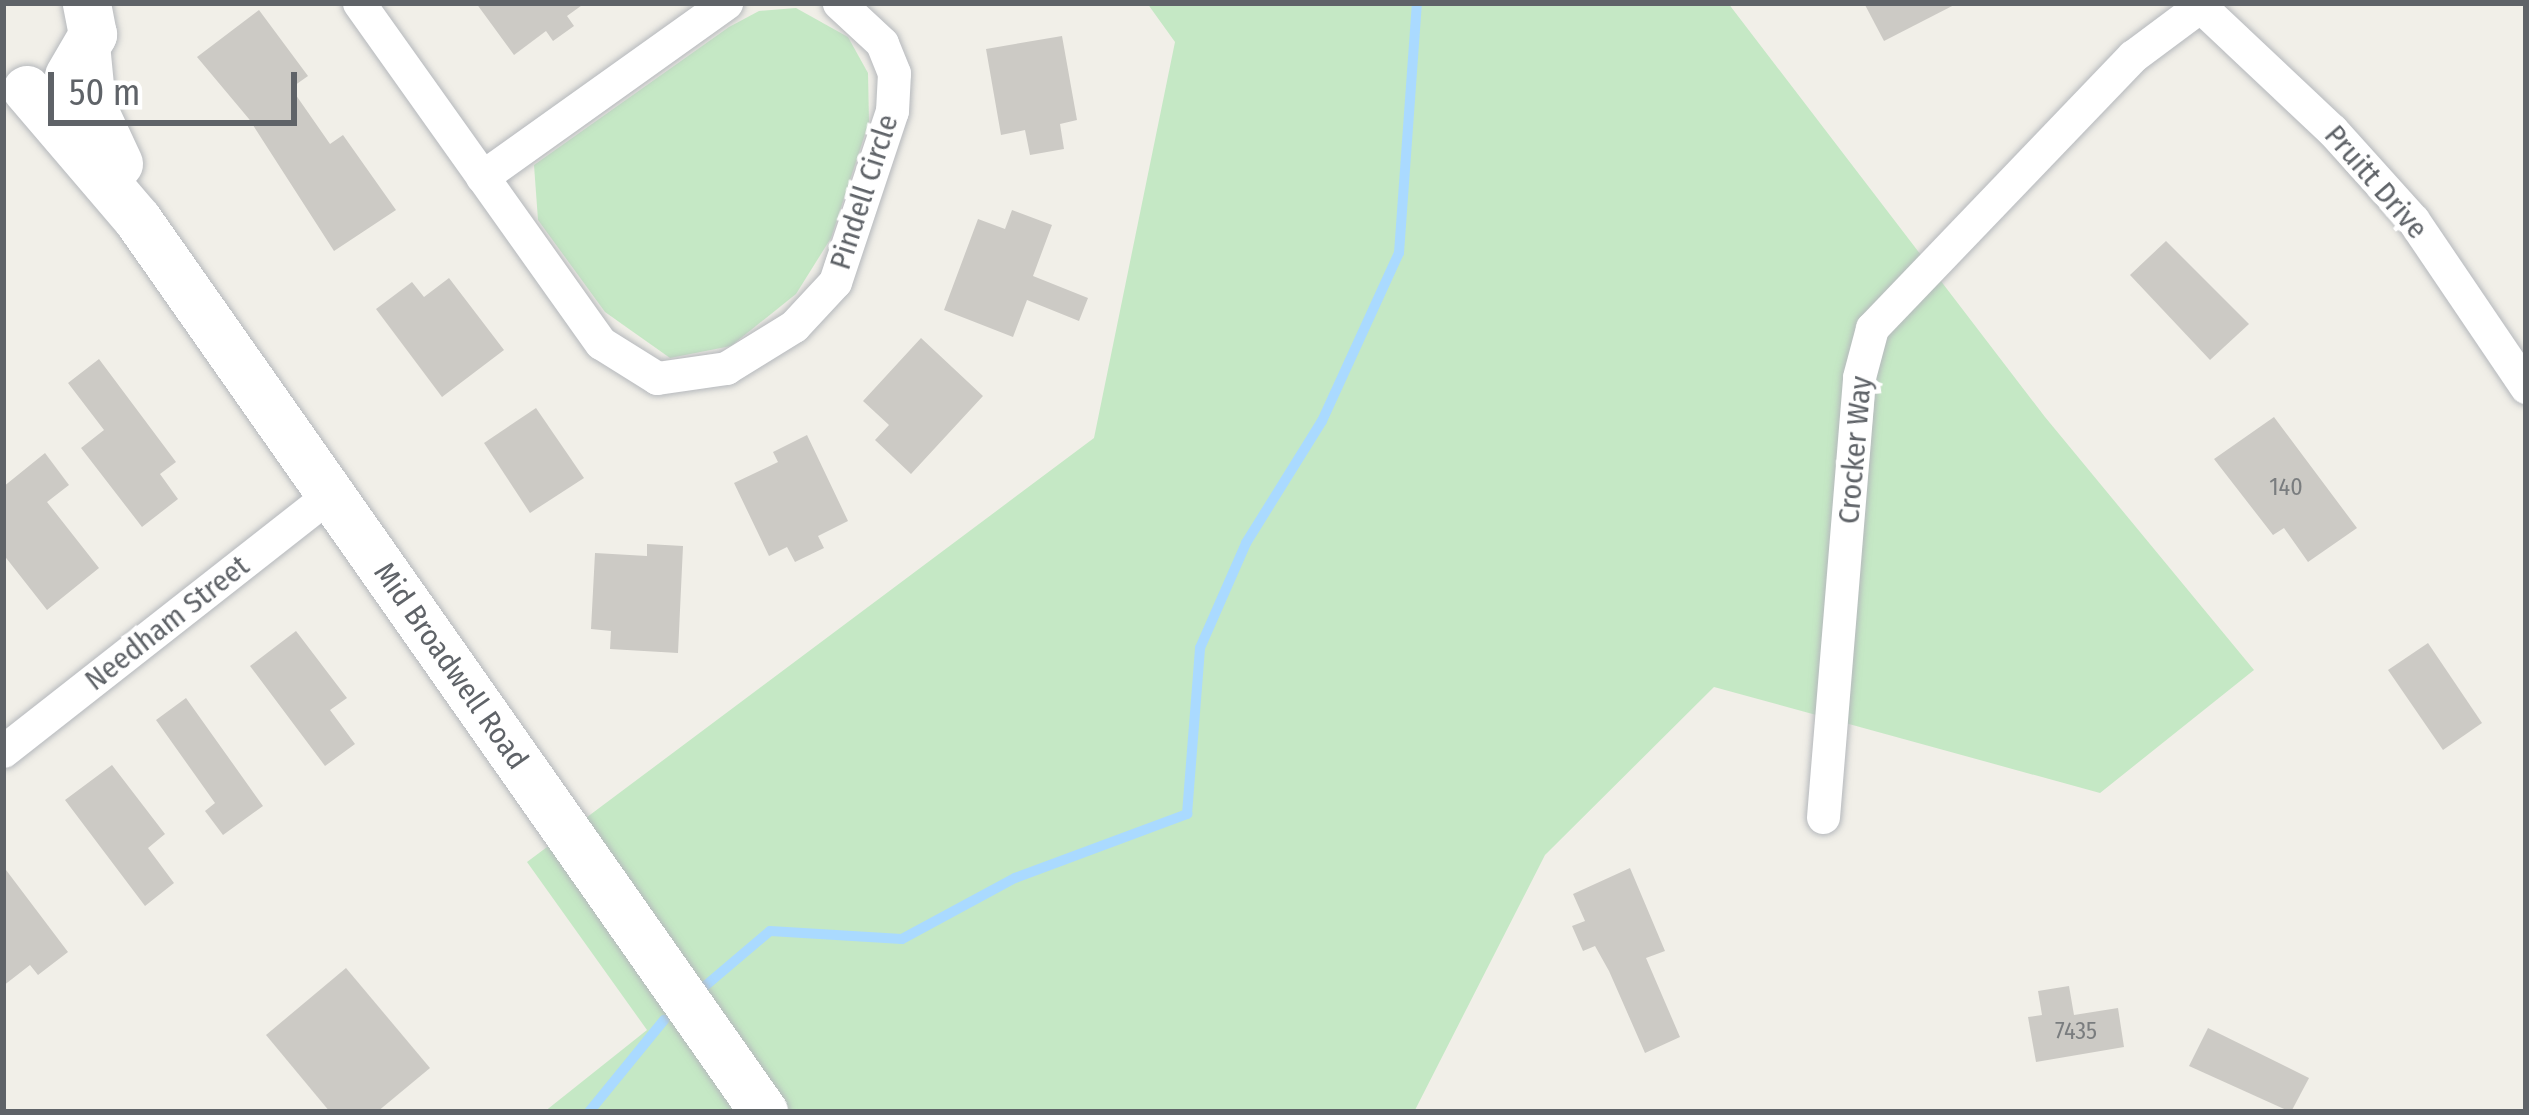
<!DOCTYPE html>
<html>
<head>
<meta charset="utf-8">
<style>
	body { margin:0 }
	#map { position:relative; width:2529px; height:1115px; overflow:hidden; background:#f1efe8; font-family:"Fira Sans Condensed",sans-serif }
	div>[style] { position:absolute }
	.green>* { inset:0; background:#c5e8c5 }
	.stream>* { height:10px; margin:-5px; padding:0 5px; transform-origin:5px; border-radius:5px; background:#aadaff }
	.building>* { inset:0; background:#cccac5 }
	.roads { filter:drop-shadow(0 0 3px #b5b8bc) drop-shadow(0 0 3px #b5b8bc) }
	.street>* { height:33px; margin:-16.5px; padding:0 16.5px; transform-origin:16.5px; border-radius:16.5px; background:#fff }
	.secondary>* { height:48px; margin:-24px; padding:0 24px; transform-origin:24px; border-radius:24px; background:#fff }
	span { translate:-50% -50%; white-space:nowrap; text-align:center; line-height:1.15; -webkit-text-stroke:9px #fff; paint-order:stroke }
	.number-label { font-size:24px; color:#7a7d7f }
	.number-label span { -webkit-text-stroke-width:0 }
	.street-label { font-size:30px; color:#5f6368 }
	.frame { position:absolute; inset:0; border:6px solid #5f6368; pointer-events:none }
	.scale { position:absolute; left:48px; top:72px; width:249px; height:54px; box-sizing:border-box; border:6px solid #5f6368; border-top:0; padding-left:15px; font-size:36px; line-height:42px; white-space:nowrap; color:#5f6368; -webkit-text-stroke:9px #fff; paint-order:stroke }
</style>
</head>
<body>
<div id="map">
	<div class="green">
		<i style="clip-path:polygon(1147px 3px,1728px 3px,2045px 417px,2254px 670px,2100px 793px,1714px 687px,1545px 855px,1414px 1112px,544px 1112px,647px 1030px,527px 862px,1094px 438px,1175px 42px)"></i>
		<i style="clip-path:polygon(796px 8px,848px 37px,868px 73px,869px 122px,831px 238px,796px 294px,731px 346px,670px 358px,605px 312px,538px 220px,534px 165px,729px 27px,759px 11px)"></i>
	</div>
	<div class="stream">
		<i style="left:698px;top:992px;width:94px;rotate:-40.3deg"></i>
		<i style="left:770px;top:931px;width:132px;rotate:3.5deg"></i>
		<i style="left:902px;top:939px;width:128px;rotate:-28.4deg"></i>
		<i style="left:1015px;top:878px;width:184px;rotate:-20.4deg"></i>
		<i style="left:1187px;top:814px;width:167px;rotate:-85.5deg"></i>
		<i style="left:1200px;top:648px;width:115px;rotate:-66.3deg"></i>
		<i style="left:1246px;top:543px;width:144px;rotate:-58.1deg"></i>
		<i style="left:1322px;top:421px;width:185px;rotate:-65.4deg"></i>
		<i style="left:1399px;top:253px;width:251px;rotate:-85.9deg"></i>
		<i style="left:589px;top:1112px;width:119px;rotate:-50.8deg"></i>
	</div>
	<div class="building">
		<i style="clip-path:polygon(476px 3px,585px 3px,567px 16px,574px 26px,553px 41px,546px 31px,514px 55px)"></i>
		<i style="clip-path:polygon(1864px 3px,1958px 3px,1884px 41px)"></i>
		<i style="clip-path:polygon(259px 10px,308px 76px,291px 88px,330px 144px,343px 135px,396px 210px,334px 251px,249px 119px,197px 57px)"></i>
		<i style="clip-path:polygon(1062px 36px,1077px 120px,1060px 124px,1064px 149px,1030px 155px,1025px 130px,1001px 135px,986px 49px)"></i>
		<i style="clip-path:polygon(1012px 210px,1052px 225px,1033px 276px,1088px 298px,1079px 321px,1027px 300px,1013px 337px,944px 310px,978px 219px,1005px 229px)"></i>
		<i style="clip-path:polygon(2166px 241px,2249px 324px,2210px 360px,2130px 275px)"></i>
		<i style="clip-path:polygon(449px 278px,504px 350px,442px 397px,376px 309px,412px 282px,424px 297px)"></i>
		<i style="clip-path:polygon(921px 338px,983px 396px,911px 474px,875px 440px,889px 425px,863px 401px)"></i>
		<i style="clip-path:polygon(99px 359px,176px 462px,160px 474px,178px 499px,142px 527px,81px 448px,104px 430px,68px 383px)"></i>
		<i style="clip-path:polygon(536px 408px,584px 478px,530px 513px,484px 443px)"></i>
		<i style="clip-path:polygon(2274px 417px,2357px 528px,2308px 562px,2284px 528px,2273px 535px,2214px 459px)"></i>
		<i style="clip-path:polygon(807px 435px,848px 521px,818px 536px,824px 548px,795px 562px,787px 547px,769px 556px,734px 483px,778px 462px,773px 452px)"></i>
		<i style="clip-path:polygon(45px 453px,69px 485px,47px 502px,99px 568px,47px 610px,3px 554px,3px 487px)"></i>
		<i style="clip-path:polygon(647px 544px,683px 546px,678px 653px,610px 649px,611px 631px,591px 629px,595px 553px,647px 556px)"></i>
		<i style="clip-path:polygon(296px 631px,347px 698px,330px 710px,355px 744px,325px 766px,250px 666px)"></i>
		<i style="clip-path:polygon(2428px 643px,2482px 723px,2443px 750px,2388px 670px)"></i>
		<i style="clip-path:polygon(186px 698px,263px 806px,223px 835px,205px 811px,215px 803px,156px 720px)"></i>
		<i style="clip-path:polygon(112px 765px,165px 834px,148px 848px,174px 883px,145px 906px,65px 800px)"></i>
		<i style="clip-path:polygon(3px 866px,68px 952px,38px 975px,30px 965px,3px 986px)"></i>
		<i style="clip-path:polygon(1630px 868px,1665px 951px,1646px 958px,1680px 1037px,1645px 1053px,1609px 971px,1595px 946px,1583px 951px,1572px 926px,1585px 921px,1573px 894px)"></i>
		<i style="clip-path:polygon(346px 968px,430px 1068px,377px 1112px,330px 1112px,266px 1035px)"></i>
		<i style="clip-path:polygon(2069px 986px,2074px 1015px,2118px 1008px,2124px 1047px,2036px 1062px,2028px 1017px,2042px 1015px,2038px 991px)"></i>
		<i style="clip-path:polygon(2208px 1028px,2309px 1078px,2291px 1112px,2189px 1066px)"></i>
	</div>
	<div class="roads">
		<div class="street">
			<i style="left:359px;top:3px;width:417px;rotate:54.6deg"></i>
			<i style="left:601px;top:343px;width:66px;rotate:32deg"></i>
			<i style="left:657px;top:378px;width:70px;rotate:-8.2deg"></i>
			<i style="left:726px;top:368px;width:80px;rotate:-31.7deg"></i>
			<i style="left:794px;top:326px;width:60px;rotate:-47deg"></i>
			<i style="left:835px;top:282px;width:180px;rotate:-71.6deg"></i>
			<i style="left:892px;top:111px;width:38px;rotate:-87deg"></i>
			<i style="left:894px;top:73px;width:32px;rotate:-112deg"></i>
			<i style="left:882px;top:43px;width:59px;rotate:-137.1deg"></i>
			<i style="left:2197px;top:3px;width:185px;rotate:43.3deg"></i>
			<i style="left:2332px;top:130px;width:121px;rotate:48deg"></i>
			<i style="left:2413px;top:220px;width:202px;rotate:55.9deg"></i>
			<i style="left:482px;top:177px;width:300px;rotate:-35.5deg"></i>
			<i style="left:3px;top:751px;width:417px;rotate:-38.1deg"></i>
			<i style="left:1823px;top:817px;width:441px;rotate:-85.3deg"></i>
			<i style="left:1859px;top:377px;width:51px;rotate:-75.1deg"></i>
			<i style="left:1872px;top:328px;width:377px;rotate:-46.2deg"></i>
			<i style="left:2133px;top:56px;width:84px;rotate:-36.7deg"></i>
		</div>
		<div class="secondary">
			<i style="left:87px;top:55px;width:51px;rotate:84.4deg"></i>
			<i style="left:92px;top:106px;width:64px;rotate:65deg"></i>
			<i style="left:69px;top:76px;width:48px;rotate:-59.7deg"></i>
			<i style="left:93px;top:35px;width:33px;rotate:-101deg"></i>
			<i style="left:27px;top:90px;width:171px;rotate:49.5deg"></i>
			<i style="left:138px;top:220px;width:1090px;rotate:54.94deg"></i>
		</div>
	</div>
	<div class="number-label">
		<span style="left:2286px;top:488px">140</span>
		<span style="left:2076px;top:1032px">7435</span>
	</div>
	<div class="street-label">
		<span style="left:2376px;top:182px;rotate:49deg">Pruitt Drive</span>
		<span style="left:864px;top:192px;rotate:-72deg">Pindell Circle</span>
		<span style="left:1855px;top:450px;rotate:-85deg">Crocker Way</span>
		<span style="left:167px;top:623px;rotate:-38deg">Needham Street</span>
		<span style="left:451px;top:666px;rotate:55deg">Mid Broadwell Road</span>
	</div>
	<div class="frame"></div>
	<div class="scale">50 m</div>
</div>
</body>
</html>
